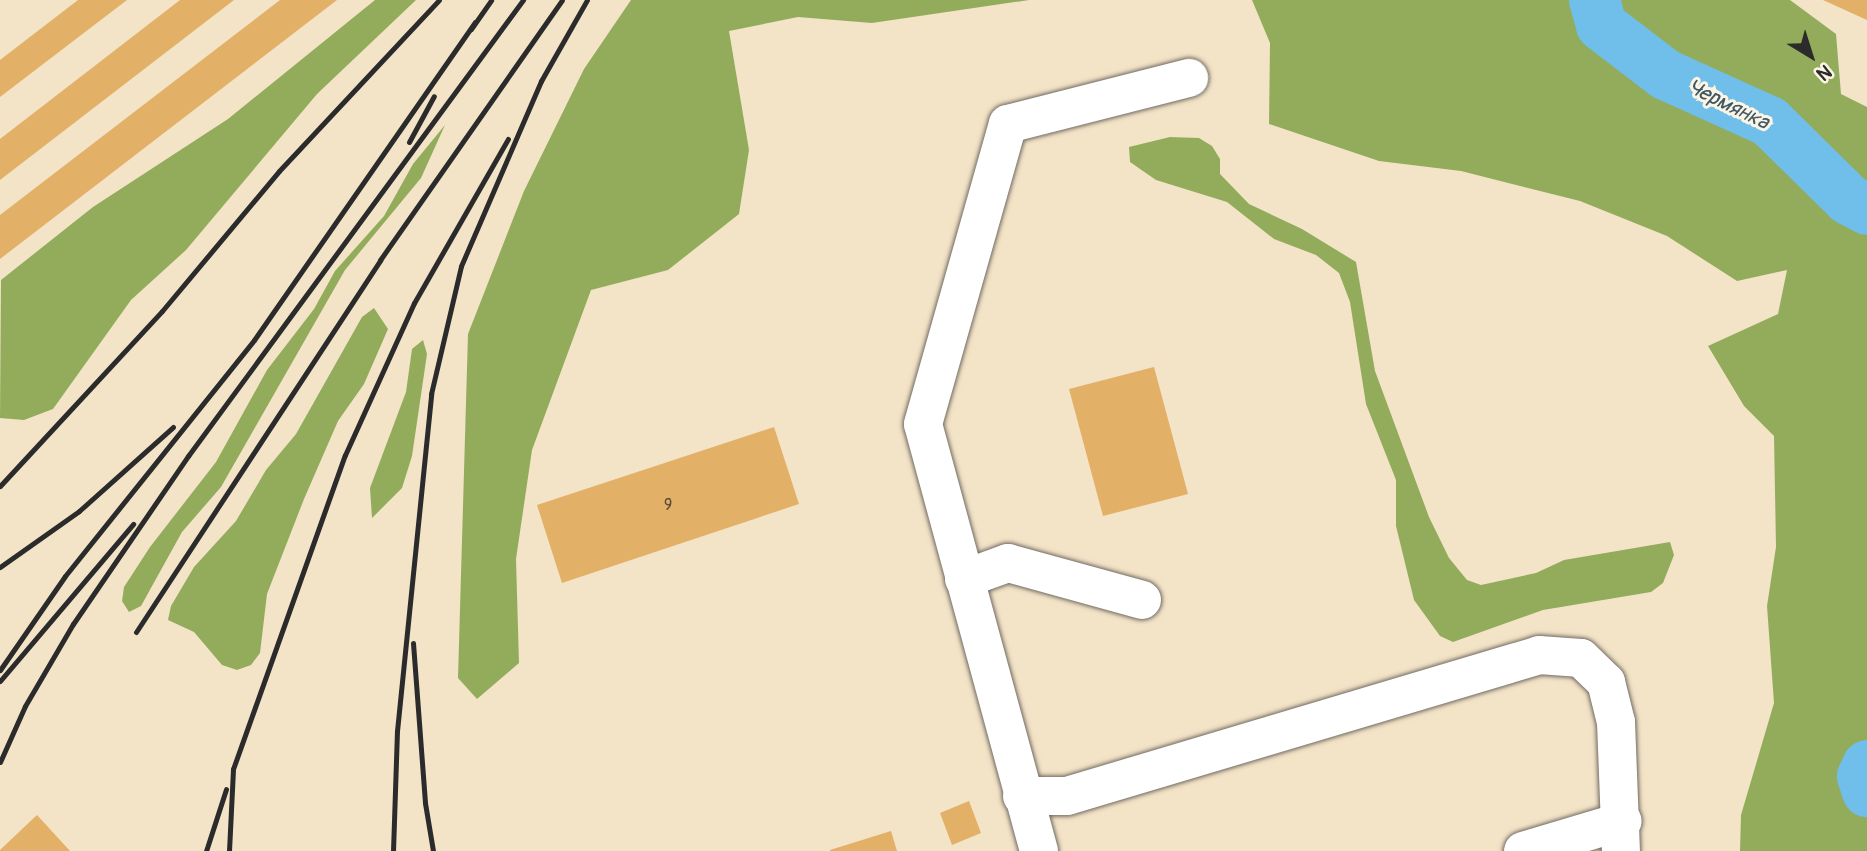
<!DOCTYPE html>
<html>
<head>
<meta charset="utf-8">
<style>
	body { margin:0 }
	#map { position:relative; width:1867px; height:851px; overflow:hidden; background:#f3e3c7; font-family:Pangolin,sans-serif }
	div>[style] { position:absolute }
	.forest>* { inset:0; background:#93ac5c }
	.river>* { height:51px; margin:-25.5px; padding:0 25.5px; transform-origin:25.5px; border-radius:25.5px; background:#6fbfea }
	.building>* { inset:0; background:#e3b067 }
	.roads { filter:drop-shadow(0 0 2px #716b62) drop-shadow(0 0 2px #716b62) }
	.minor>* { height:38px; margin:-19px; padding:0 19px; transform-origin:19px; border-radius:19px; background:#fff }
	.rail>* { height:5px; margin:-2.5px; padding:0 2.5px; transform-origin:2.5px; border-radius:2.5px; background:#2b2b2b }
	span { translate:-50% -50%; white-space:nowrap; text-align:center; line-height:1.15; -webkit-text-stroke:6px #fcf5e5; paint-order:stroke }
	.number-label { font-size:16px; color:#594c3a }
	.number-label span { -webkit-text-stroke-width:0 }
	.water-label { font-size:21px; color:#3f5764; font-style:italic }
	.north { position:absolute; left:1776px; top:21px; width:70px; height:70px; -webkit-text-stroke:5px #fcf5e5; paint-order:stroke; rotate:142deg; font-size:19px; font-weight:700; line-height:28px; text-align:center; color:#2b2b2b }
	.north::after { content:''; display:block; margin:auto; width:24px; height:32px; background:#2b2b2b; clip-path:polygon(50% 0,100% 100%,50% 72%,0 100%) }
</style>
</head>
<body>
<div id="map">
	<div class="forest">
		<i style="clip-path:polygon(375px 0,416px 0,317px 94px,186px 250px,131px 300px,53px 409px,24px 420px,0 418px,1px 280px,93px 207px,228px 119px)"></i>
		<i style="clip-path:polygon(631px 0,1029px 0,872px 23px,798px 17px,729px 31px,749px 150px,739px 214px,668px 270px,591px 290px,532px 450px,516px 559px,519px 663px,477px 699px,458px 678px,468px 334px,524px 191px,584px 69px)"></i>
		<i style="clip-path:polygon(1252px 0,1790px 0,1836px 34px,1841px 94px,1867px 107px,1867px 851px,1740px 851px,1741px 815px,1774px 703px,1767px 606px,1776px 547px,1774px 436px,1744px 406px,1708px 346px,1778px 314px,1787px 270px,1737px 281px,1667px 236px,1580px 201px,1461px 171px,1379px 161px,1269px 124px,1270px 43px)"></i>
		<i style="clip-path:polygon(445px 125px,421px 178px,345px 270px,221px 487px,182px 532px,141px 606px,129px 612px,122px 601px,124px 587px,150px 547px,216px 462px,267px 370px,314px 309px,335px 271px,384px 216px,413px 164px)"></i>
		<i style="clip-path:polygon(1170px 137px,1199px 138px,1212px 146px,1220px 159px,1220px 174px,1249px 204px,1302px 229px,1356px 262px,1375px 371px,1429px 517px,1449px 558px,1467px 580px,1481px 585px,1536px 573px,1564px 560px,1670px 542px,1674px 555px,1663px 583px,1651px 592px,1543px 610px,1453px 642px,1440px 636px,1414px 600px,1396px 526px,1396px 480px,1366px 404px,1350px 302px,1339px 273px,1316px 255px,1274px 239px,1227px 202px,1156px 180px,1130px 162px,1129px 147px)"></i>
		<i style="clip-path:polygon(374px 308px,388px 329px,364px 384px,338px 421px,304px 499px,267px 594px,260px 653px,251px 665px,237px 670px,222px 665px,194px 632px,168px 620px,171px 606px,194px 567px,236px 521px,266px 470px,296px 434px,362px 317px)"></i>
		<i style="clip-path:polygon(423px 340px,427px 354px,412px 456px,402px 488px,372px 518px,370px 488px,406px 392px,412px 349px)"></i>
	</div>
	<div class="river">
		<i style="left:1594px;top:0;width:26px;rotate:74deg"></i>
		<i style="left:1601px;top:25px;width:81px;rotate:37.4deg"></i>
		<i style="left:1665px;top:74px;width:114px;rotate:24.3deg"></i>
		<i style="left:1769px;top:121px;width:111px;rotate:44.6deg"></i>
		<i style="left:1848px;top:199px;width:21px;rotate:28deg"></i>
		<i style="left:1867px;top:765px;width:12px;rotate:114deg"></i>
		<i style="left:1862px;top:776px;width:16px;rotate:72deg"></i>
	</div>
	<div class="building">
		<i style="clip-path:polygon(78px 0,127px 0,0 97px,0 60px)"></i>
		<i style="clip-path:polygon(180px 0,234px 0,0 180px,0 139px)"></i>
		<i style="clip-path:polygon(280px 0,337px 0,0 259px,0 215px)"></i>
		<i style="clip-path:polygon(1823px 0,1867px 0,1867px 20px)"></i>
		<i style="clip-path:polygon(1154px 367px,1188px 494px,1103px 516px,1069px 389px)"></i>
		<i style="clip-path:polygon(774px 427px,799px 504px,562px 583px,537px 505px)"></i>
		<i style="clip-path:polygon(969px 801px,981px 833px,952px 845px,940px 813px)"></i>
		<i style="clip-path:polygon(37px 815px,70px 851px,0 851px,0 850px)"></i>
		<i style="clip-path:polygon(891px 831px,897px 851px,830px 851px,830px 850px)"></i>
	</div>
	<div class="roads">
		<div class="minor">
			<i style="left:964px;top:579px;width:47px;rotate:-20deg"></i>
			<i style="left:1008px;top:563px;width:139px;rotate:15.4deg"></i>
			<i style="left:1022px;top:796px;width:45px"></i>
			<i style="left:1067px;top:796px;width:493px;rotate:-16.6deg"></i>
			<i style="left:1539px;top:655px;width:42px;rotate:4.1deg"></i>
			<i style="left:1581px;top:658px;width:35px;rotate:44deg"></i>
			<i style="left:1606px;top:682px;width:41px;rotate:76deg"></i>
			<i style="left:1616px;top:722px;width:129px;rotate:87.8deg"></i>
			<i style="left:1039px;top:851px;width:442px;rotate:-105.2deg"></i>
			<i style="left:923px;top:424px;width:312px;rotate:-74.2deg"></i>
			<i style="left:1008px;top:124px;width:187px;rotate:-14.3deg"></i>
			<i style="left:1523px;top:851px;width:104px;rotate:-16.7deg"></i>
		</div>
	</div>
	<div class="rail">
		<i style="left:471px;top:29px;width:35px;rotate:-55deg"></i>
		<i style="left:409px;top:142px;width:52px;rotate:-61.5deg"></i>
		<i style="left:0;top:486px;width:238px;rotate:-47.2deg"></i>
		<i style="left:162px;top:311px;width:182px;rotate:-50.1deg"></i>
		<i style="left:279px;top:171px;width:234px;rotate:-46.9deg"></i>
		<i style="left:0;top:567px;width:97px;rotate:-35.3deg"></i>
		<i style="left:79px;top:511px;width:126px;rotate:-41.8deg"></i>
		<i style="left:136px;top:632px;width:445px;rotate:-56.7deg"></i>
		<i style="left:380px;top:260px;width:317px;rotate:-55deg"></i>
		<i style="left:413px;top:643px;width:160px;rotate:85.7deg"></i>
		<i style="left:425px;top:803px;width:49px;rotate:80.5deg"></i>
		<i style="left:0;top:670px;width:114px;rotate:-55.3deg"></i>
		<i style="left:65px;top:576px;width:302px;rotate:-51.3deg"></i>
		<i style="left:254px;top:340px;width:387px;rotate:-55.2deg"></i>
		<i style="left:0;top:681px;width:206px;rotate:-49.7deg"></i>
		<i style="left:0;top:762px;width:61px;rotate:-65.9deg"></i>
		<i style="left:25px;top:706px;width:95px;rotate:-59.7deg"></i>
		<i style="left:73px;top:624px;width:204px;rotate:-55.6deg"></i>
		<i style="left:188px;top:456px;width:566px;rotate:-53.7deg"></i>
		<i style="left:206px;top:851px;width:65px;rotate:-72.1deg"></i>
		<i style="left:229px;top:851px;width:82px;rotate:-87.2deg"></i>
		<i style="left:233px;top:769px;width:333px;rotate:-70.4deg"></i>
		<i style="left:345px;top:455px;width:167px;rotate:-65.6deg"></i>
		<i style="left:414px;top:303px;width:189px;rotate:-60.2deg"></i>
		<i style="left:393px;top:851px;width:120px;rotate:-88.1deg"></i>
		<i style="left:397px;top:731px;width:339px;rotate:-84.2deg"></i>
		<i style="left:431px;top:394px;width:131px;rotate:-76.8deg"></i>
		<i style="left:461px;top:266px;width:202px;rotate:-66.6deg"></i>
		<i style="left:541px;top:81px;width:93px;rotate:-60.4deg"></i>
	</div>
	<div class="number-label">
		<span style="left:668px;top:505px">9</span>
	</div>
	<div class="water-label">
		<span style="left:1728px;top:105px;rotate:26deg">Чермянка</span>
	</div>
	<div class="north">N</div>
</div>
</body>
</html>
